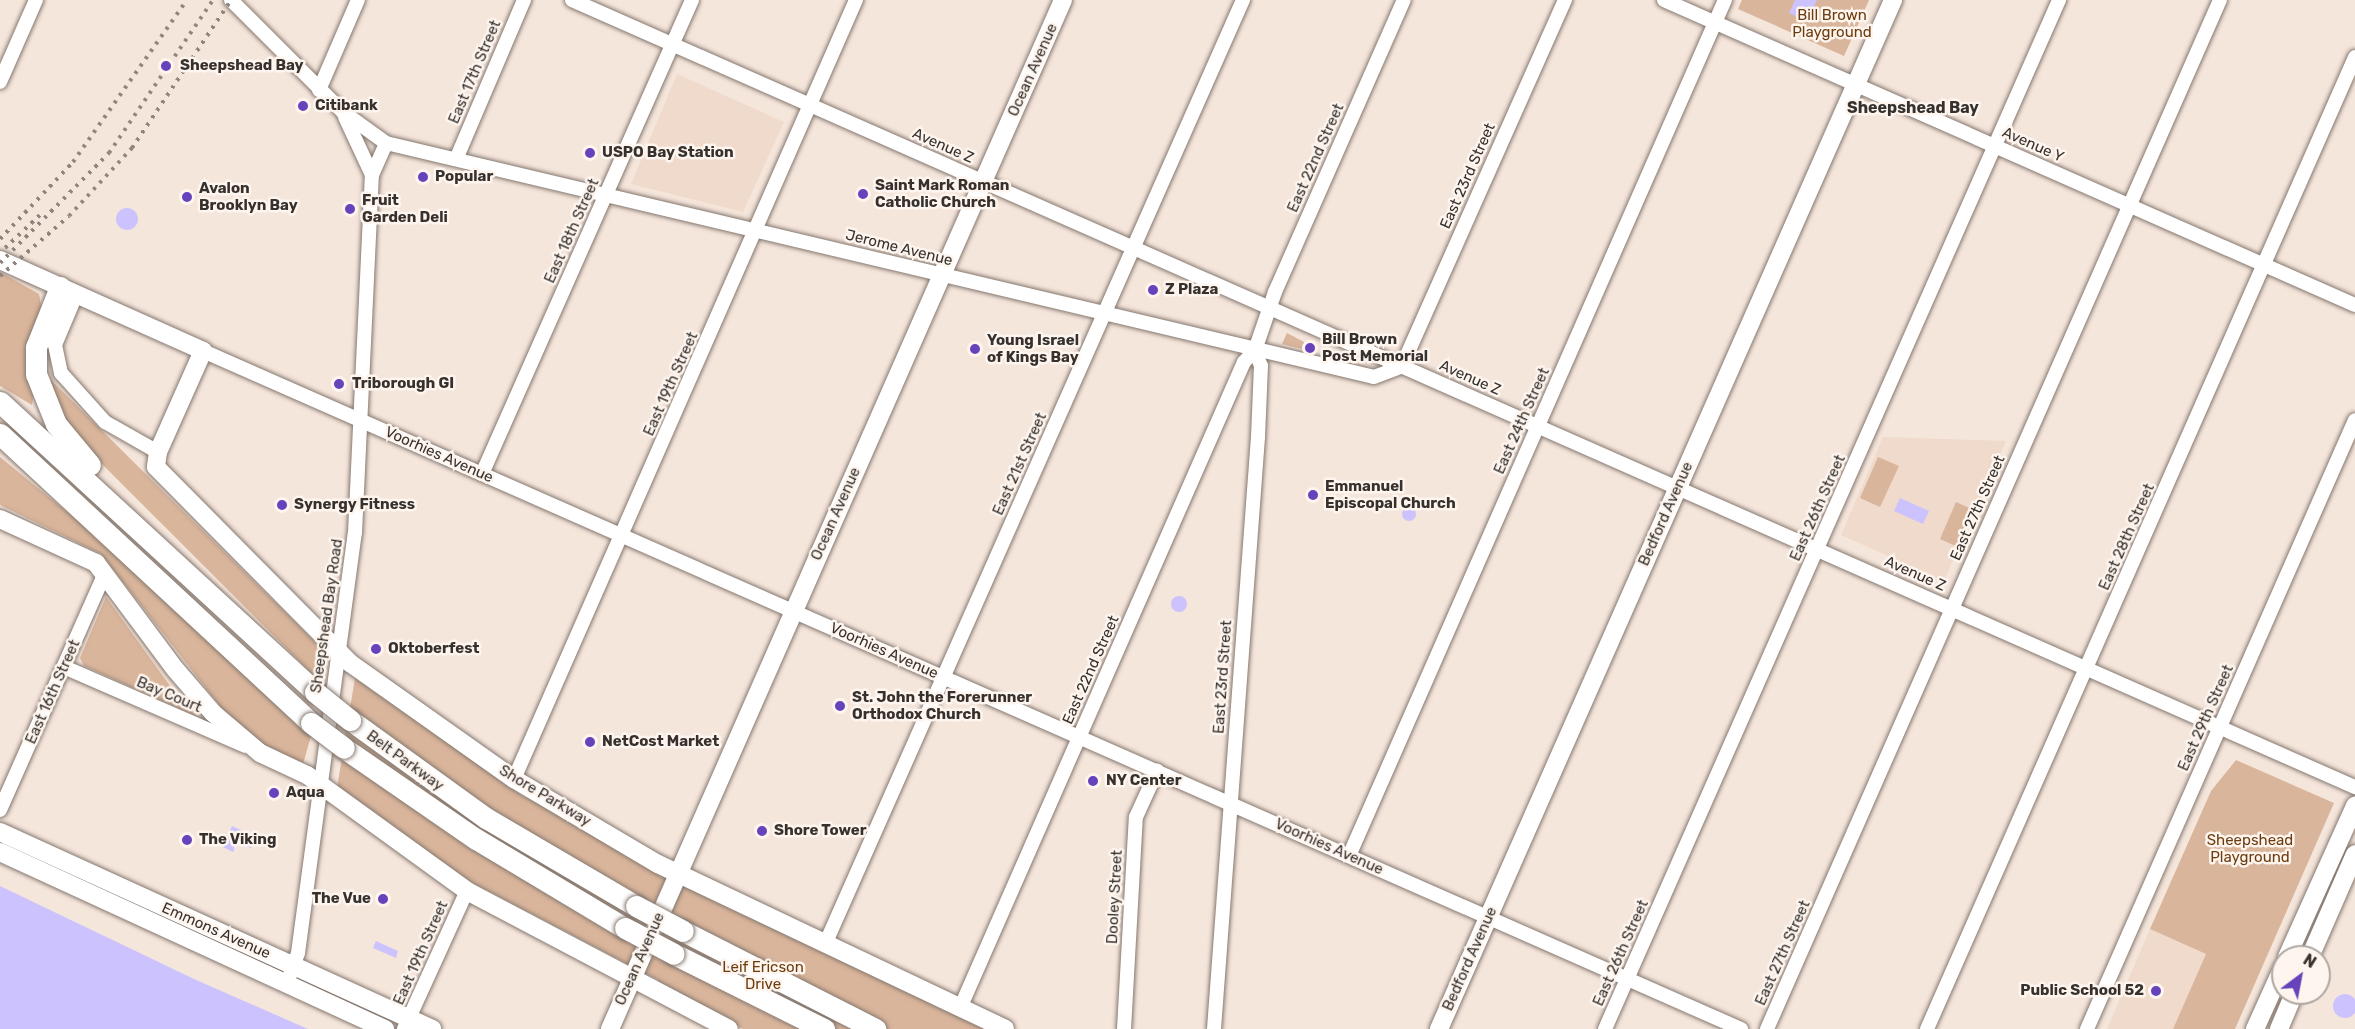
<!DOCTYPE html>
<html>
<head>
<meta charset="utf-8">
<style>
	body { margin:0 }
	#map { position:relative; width:2355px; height:1029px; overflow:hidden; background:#f5e6dc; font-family:Rubik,sans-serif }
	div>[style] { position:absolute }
	.built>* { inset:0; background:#efdacb }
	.green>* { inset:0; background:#d9b59b }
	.water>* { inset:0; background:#ccc2fd }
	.round { border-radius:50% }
	.roads { filter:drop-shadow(0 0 2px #85786f) drop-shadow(0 0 2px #85786f) }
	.minor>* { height:14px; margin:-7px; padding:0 7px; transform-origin:7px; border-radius:7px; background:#fff }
	.major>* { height:18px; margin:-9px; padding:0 9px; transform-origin:9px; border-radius:9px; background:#fff }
	.highway>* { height:21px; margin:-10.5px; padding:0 10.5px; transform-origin:10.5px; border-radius:10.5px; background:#fff }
	.rail>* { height:4px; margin-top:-2px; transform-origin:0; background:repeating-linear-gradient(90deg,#8f857e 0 3px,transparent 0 9px) }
	.bridges { filter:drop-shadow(0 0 2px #85786f) drop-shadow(0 0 2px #85786f) }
	.highway-bridge>* { height:21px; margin:-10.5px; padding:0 10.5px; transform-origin:10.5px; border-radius:10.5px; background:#fff }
	.dots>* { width:16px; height:16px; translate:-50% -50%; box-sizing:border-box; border:3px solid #fef5ef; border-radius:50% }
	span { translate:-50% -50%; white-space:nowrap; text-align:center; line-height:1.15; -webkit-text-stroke:5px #fef5ef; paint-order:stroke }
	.park-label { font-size:15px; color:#6d3c0e }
	.poi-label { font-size:15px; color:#36312d; font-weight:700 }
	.left { translate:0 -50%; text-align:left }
	.right { translate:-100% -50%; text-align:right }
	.street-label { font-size:15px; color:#36312d }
	.neighbourhood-label { font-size:16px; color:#36312d; font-weight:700 }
	.north { position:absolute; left:2271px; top:945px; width:60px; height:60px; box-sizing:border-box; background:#fef5ef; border:2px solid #aea7a1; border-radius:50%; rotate:32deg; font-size:16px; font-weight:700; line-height:24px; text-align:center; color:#36312d }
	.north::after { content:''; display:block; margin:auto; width:21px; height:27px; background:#6642bb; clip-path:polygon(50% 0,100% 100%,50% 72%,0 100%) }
</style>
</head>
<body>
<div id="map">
	<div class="built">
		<i style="clip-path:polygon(677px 74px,784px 122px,743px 212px,631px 184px)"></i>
		<i style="clip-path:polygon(1883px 437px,2006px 441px,1944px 581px,1841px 535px)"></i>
		<i style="clip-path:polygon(2150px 929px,2206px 954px,2173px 1029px,2107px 1029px)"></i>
	</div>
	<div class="green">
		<i style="clip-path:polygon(1742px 0,1869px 0,1844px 56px,1738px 9px)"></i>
		<i style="clip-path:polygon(0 272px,39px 294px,43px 314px,32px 405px,0 386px)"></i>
		<i style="clip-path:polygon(1287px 333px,1304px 342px,1306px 350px,1282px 344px)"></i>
		<i style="clip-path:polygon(51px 380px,323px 650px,318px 680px,62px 424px,45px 389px)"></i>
		<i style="clip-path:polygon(0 457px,110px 547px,311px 736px,303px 764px,261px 743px,227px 715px,101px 554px,0 505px)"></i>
		<i style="clip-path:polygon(1878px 457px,1899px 466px,1880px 507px,1860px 498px)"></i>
		<i style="clip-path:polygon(1956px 502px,1974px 510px,1958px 547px,1940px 539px)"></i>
		<i style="clip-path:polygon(106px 597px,178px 697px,196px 716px,84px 666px,80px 658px)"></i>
		<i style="clip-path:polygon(355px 678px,523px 796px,984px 1029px,743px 1029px,656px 986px,658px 980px,471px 882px,337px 788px)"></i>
		<i style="clip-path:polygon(2236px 760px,2334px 803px,2235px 1029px,2173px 1029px,2206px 954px,2150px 929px,2211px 791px)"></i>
	</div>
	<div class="water">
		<i style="clip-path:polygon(1795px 0,1817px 0,1807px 21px,1789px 13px)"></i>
		<i class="round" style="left:116px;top:208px;width:22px;height:22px"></i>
		<i style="clip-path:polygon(1900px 498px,1929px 511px,1923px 524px,1894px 511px)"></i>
		<i class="round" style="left:1402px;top:507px;width:14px;height:14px"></i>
		<i class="round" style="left:1171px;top:596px;width:16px;height:16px"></i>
		<i style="clip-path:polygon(232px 826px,256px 837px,251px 848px,238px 842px,233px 852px,223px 847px)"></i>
		<i style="clip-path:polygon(0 886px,194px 979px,308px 1029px,0 1029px)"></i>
		<i style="clip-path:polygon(376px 941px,398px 951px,396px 958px,373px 948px)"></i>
		<i class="round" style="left:2333px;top:994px;width:24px;height:24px"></i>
	</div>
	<div class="roads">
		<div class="minor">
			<i style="left:231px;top:0;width:158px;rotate:45deg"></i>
			<i style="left:343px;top:112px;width:53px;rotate:35.8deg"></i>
			<i style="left:386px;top:143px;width:1015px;rotate:13.32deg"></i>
			<i style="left:1374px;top:377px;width:30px;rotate:-21deg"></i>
			<i style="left:1402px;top:366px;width:401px;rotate:-66deg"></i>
			<i style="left:572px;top:0;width:1949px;rotate:23.82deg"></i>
			<i style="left:1664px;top:0;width:755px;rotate:23.82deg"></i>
			<i style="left:0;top:82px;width:90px;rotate:-66.3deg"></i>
			<i style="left:319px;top:90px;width:98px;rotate:-66.6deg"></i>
			<i style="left:345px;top:117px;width:64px;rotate:65deg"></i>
			<i style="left:457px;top:157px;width:171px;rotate:-66.9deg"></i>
			<i style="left:76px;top:295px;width:54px;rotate:112.8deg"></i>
			<i style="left:55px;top:345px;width:29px;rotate:78deg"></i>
			<i style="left:61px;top:373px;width:66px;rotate:48.1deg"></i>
			<i style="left:105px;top:422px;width:61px;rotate:29.5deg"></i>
			<i style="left:203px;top:351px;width:1681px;rotate:23.79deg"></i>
			<i style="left:482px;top:474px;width:518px;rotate:-66.1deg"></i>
			<i style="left:64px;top:667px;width:198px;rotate:23.5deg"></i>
			<i style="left:514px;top:779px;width:851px;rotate:-66.3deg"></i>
			<i style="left:0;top:810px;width:259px;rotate:-66.1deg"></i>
			<i style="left:1349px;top:856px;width:935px;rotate:-66.29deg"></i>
			<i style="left:827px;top:940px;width:1028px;rotate:-66.13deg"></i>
			<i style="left:290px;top:975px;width:23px;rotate:-70deg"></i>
			<i style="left:298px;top:953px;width:424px;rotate:-82.3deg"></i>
			<i style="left:355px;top:533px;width:358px;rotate:-87.3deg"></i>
			<i style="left:372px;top:175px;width:35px;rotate:-66deg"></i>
			<i style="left:961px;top:1006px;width:703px;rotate:-66.28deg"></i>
			<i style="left:1244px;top:362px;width:16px;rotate:-47deg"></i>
			<i style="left:404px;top:1029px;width:152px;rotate:-65.5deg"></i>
			<i style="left:1124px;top:1029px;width:212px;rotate:-86.8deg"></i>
			<i style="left:1136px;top:817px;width:51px;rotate:-65.5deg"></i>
			<i style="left:1214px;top:1029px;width:594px;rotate:-85.75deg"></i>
			<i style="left:1258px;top:437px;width:71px;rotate:-87.6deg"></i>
			<i style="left:1261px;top:366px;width:17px;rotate:-111deg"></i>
			<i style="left:1255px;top:350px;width:61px;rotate:-71deg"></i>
			<i style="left:1275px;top:292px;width:319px;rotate:-66.2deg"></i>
			<i style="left:1605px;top:1029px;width:1125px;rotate:-66.19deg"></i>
			<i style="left:1767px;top:1029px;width:1124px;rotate:-66.24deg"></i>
			<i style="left:1927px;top:1029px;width:1062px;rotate:-66.23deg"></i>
			<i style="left:2087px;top:1029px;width:665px;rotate:-66.25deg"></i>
		</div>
		<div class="major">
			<i style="left:0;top:260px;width:222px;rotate:24.1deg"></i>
			<i style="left:203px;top:351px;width:111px;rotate:114deg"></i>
			<i style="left:158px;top:452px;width:15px;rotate:98deg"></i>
			<i style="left:156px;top:467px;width:276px;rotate:45.3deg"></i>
			<i style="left:350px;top:663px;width:201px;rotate:35.3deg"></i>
			<i style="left:514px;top:779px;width:167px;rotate:30.6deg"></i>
			<i style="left:658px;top:864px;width:384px;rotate:25.4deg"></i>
			<i style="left:0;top:519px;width:106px;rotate:24.6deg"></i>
			<i style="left:96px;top:563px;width:132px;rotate:53.3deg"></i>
			<i style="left:175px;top:669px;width:58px;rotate:49.2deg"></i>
			<i style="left:213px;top:713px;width:62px;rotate:40.4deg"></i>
			<i style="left:260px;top:753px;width:52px;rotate:25.1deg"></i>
			<i style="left:307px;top:775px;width:198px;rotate:35.9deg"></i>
			<i style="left:467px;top:891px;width:296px;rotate:27.8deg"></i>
			<i style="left:0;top:832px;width:475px;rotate:24.5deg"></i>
			<i style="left:0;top:852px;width:424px;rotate:24.7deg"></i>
			<i style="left:2287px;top:957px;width:166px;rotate:-65.8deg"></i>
			<i style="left:2310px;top:957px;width:112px;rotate:-66.4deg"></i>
			<i style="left:610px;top:1029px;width:1124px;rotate:-66.24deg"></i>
			<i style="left:1439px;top:1029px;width:1125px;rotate:-66.19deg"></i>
			<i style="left:2255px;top:1029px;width:68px;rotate:-65.7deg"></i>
			<i style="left:2279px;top:1029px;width:39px;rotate:-67deg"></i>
		</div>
		<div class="highway">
			<i style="left:60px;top:287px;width:65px;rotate:111.8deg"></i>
			<i style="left:36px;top:347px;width:27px;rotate:90deg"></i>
			<i style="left:36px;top:374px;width:54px;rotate:68.2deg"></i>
			<i style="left:56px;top:424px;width:53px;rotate:50.3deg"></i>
			<i style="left:0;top:402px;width:428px;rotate:42.6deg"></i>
			<i style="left:0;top:434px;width:425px;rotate:42.9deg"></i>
			<i style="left:350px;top:720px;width:168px;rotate:35.8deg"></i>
			<i style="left:486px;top:818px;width:174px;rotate:30.4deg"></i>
			<i style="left:344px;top:748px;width:160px;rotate:34.6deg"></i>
			<i style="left:476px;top:839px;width:174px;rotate:30.9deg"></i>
			<i style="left:683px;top:931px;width:216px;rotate:27deg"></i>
			<i style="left:674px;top:954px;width:168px;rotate:26.6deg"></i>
		</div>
	</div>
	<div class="rail">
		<i style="left:0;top:239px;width:106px;rotate:-46.5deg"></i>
		<i style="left:73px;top:162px;width:198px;rotate:-54.9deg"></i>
		<i style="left:5px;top:248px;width:51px;rotate:-43.4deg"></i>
		<i style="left:0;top:263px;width:155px;rotate:-45.3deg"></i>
		<i style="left:109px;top:153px;width:185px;rotate:-55.8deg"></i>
		<i style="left:0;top:276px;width:91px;rotate:-41deg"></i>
		<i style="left:69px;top:216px;width:93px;rotate:-47.2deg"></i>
		<i style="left:132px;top:148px;width:178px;rotate:-56.2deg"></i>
	</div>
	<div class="bridges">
		<div class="highway-bridge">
			<i style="left:315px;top:692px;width:45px;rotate:38.7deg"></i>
			<i style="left:311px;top:723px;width:41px;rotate:37.1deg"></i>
			<i style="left:636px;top:906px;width:53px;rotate:28deg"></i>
			<i style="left:625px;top:928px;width:55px;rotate:28deg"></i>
		</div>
	</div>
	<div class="dots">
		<i style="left:166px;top:66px;background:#6642bb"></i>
		<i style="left:303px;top:106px;background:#6642bb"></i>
		<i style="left:590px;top:153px;background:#6642bb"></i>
		<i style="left:423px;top:177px;background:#6642bb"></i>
		<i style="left:863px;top:194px;background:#6642bb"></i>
		<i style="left:187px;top:197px;background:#6642bb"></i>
		<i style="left:350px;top:209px;background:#6642bb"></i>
		<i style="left:1153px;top:290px;background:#6642bb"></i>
		<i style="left:1310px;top:348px;background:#6642bb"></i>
		<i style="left:975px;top:349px;background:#6642bb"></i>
		<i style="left:339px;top:384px;background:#6642bb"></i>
		<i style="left:1313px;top:495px;background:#6642bb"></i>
		<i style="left:282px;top:505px;background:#6642bb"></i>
		<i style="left:376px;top:649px;background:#6642bb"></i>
		<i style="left:840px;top:706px;background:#6642bb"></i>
		<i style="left:590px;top:742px;background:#6642bb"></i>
		<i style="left:1093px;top:781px;background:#6642bb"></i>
		<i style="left:274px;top:793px;background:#6642bb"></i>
		<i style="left:762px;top:831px;background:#6642bb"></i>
		<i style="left:187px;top:840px;background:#6642bb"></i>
		<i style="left:383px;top:899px;background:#6642bb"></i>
		<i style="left:2156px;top:991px;background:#6642bb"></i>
	</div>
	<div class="park-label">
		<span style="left:1832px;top:24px">Bill Brown<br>Playground</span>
		<span style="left:2250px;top:849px">Sheepshead<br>Playground</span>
		<span style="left:763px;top:976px">Leif Ericson<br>Drive</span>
	</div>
	<div class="poi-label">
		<span class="left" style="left:180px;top:66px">Sheepshead Bay</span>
		<span class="left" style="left:315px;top:106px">Citibank</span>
		<span class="left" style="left:602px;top:153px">USPO Bay Station</span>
		<span class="left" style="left:435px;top:177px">Popular</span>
		<span class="left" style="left:875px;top:194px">Saint Mark Roman<br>Catholic Church</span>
		<span class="left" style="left:199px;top:197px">Avalon<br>Brooklyn Bay</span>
		<span class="left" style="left:362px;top:209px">Fruit<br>Garden Deli</span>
		<span class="left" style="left:1165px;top:290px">Z Plaza</span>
		<span class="left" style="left:1322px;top:348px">Bill Brown<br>Post Memorial</span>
		<span class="left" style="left:987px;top:349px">Young Israel<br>of Kings Bay</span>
		<span class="left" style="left:352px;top:384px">Triborough GI</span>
		<span class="left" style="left:1325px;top:495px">Emmanuel<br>Episcopal Church</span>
		<span class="left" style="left:294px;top:505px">Synergy Fitness</span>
		<span class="left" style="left:388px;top:649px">Oktoberfest</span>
		<span class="left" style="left:852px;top:706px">St. John the Forerunner<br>Orthodox Church</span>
		<span class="left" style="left:602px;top:742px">NetCost Market</span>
		<span class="left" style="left:1106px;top:781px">NY Center</span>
		<span class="left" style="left:286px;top:793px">Aqua</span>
		<span class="left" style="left:774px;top:831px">Shore Tower</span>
		<span class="left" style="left:199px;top:840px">The Viking</span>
		<span class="right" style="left:371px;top:899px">The Vue</span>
		<span class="right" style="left:2144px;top:991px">Public School 52</span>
	</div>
	<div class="street-label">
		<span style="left:1033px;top:70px;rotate:-66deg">Ocean Avenue</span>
		<span style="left:475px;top:72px;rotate:-67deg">East 17th Street</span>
		<span style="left:2033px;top:145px;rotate:24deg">Avenue Y</span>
		<span style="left:943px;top:146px;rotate:24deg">Avenue Z</span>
		<span style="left:1316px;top:158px;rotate:-66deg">East 22nd Street</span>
		<span style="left:1468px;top:176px;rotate:-66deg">East 23rd Street</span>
		<span style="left:572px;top:231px;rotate:-66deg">East 18th Street</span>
		<span style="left:899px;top:248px;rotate:14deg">Jerome Avenue</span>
		<span style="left:1470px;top:378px;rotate:24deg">Avenue Z</span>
		<span style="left:671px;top:384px;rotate:-66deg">East 19th Street</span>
		<span style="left:1522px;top:421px;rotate:-66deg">East 24th Street</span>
		<span style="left:439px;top:455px;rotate:24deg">Voorhies Avenue</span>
		<span style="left:1020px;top:464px;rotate:-66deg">East 21st Street</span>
		<span style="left:1818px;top:508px;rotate:-66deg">East 26th Street</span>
		<span style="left:1978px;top:508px;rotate:-66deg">East 27th Street</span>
		<span style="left:836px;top:514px;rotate:-66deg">Ocean Avenue</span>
		<span style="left:1666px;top:514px;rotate:-66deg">Bedford Avenue</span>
		<span style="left:2127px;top:537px;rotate:-66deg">East 28th Street</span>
		<span style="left:1915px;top:574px;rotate:24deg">Avenue Z</span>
		<span style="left:327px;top:616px;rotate:-82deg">Sheepshead Bay Road</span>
		<span style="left:884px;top:651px;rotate:24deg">Voorhies Avenue</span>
		<span style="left:1091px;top:670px;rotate:-66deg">East 22nd Street</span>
		<span style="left:1223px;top:677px;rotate:-86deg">East 23rd Street</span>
		<span style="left:53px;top:692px;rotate:-66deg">East 16th Street</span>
		<span style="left:169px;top:695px;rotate:23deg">Bay Court</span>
		<span style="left:2206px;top:718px;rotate:-66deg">East 29th Street</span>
		<span style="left:405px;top:761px;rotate:36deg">Belt Parkway</span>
		<span style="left:545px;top:796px;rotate:31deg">Shore Parkway</span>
		<span style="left:1329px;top:847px;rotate:24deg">Voorhies Avenue</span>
		<span style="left:1115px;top:897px;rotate:-87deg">Dooley Street</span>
		<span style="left:216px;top:931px;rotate:24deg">Emmons Avenue</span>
		<span style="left:421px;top:953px;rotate:-66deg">East 19th Street</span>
		<span style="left:1621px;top:953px;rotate:-66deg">East 26th Street</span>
		<span style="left:1783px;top:953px;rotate:-66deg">East 27th Street</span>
		<span style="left:640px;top:959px;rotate:-66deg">Ocean Avenue</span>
		<span style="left:1470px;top:959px;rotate:-66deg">Bedford Avenue</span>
	</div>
	<div class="neighbourhood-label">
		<span style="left:1913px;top:108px">Sheepshead Bay</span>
	</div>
	<div class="north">N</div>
</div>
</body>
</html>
